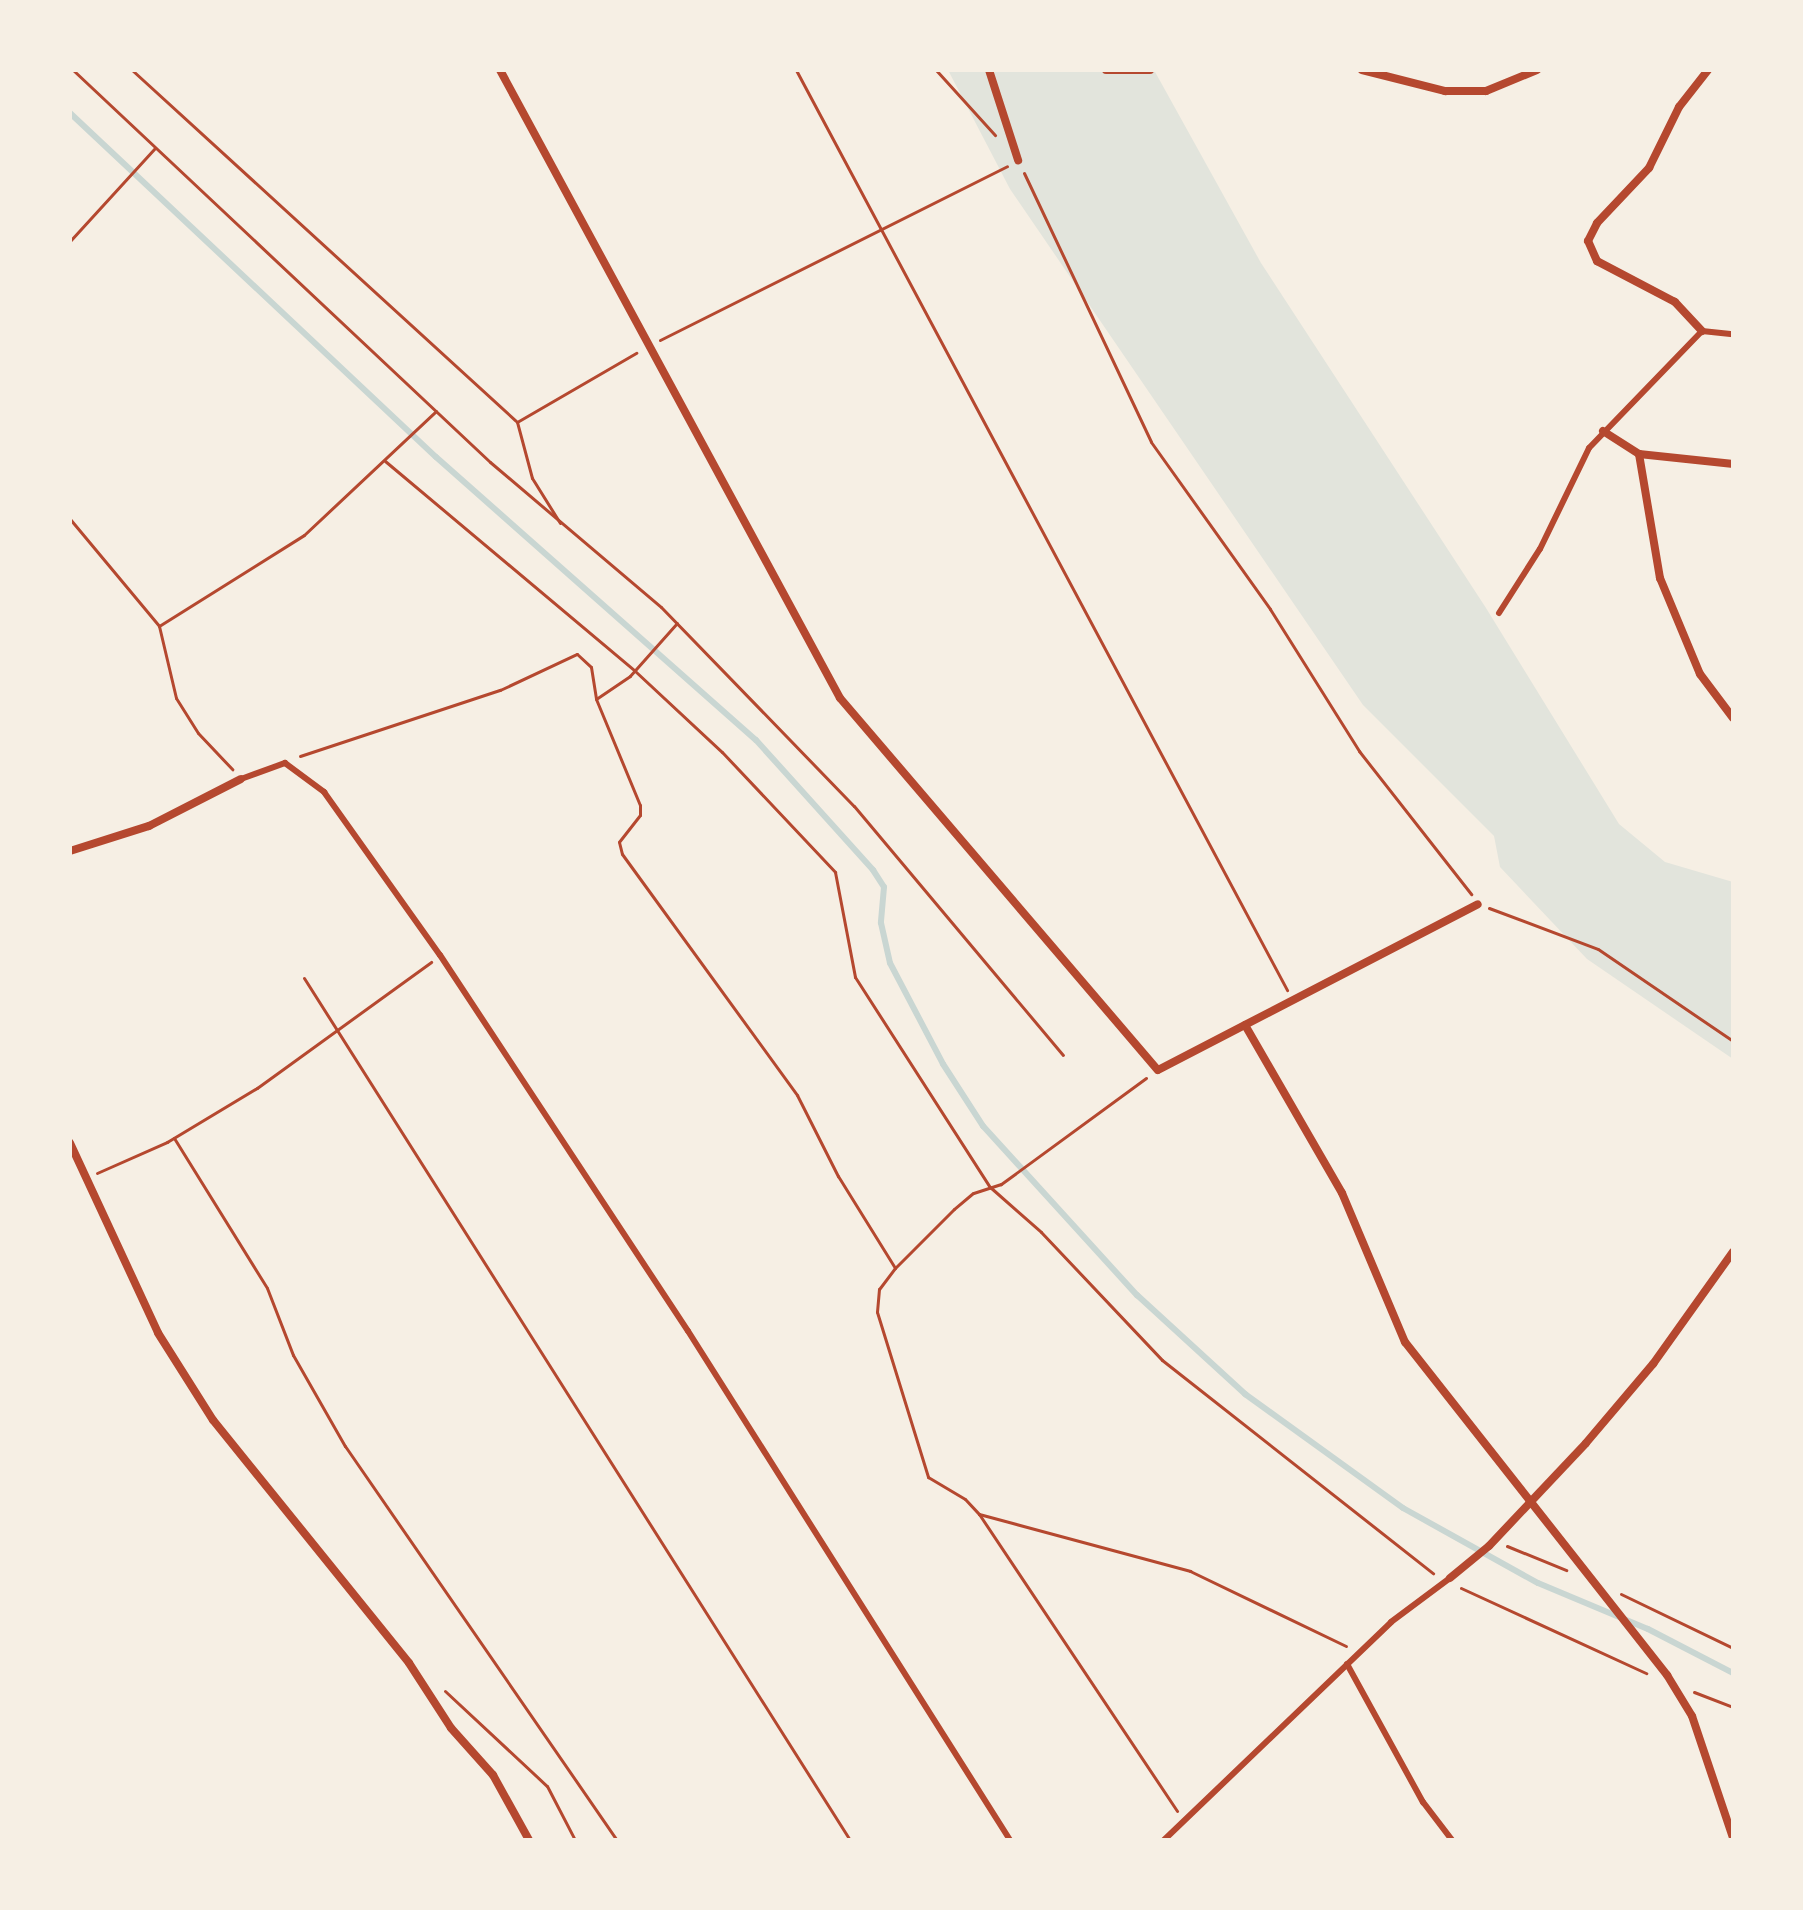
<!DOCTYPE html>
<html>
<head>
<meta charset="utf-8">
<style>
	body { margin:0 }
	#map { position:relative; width:1803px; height:1910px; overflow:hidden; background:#f6efe4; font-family:"Work Sans",sans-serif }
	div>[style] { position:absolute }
	.green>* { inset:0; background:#e2e4dc }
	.stream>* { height:6px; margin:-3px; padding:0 3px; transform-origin:3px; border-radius:3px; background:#c9d6d2 }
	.path>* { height:3px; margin:-1.5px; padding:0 1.5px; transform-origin:1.5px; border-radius:1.5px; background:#b5482f }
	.service>* { height:6px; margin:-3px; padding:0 3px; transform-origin:3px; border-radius:3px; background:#b5482f }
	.minor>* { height:8px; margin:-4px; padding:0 4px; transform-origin:4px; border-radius:4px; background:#b5482f }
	span { translate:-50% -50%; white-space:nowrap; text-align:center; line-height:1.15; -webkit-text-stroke:6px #f6efe4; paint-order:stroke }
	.frame { position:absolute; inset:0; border:72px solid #f6efe4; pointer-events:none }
</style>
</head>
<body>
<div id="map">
	<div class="green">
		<i style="clip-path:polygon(948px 70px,1154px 70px,1261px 263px,1486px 608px,1619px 824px,1665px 862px,1733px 882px,1733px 1059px,1587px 959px,1500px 867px,1494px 836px,1363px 705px,1010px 189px)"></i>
	</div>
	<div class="stream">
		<i style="left:70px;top:113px;width:502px;rotate:43.23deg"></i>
		<i style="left:436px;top:457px;width:427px;rotate:41.5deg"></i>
		<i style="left:756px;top:740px;width:175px;rotate:48deg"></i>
		<i style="left:873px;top:870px;width:20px;rotate:57deg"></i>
		<i style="left:884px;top:887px;width:36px;rotate:95deg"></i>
		<i style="left:881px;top:923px;width:41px;rotate:77.3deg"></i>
		<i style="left:890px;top:963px;width:114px;rotate:62.3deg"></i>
		<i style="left:943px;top:1064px;width:74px;rotate:57.2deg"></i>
		<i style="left:983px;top:1126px;width:229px;rotate:47.7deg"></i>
		<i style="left:1137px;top:1295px;width:147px;rotate:42.5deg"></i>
		<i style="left:1245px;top:1394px;width:195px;rotate:35.8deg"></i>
		<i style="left:1403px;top:1508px;width:154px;rotate:29.1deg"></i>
		<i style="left:1538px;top:1583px;width:119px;rotate:22.7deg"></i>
		<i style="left:1648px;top:1629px;width:96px;rotate:27.4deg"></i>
	</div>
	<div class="path">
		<i style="left:73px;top:70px;width:572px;rotate:43.23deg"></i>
		<i style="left:490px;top:462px;width:224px;rotate:40.3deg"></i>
		<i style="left:661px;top:607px;width:277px;rotate:45.9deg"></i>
		<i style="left:854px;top:806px;width:325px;rotate:50deg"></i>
		<i style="left:132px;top:70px;width:520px;rotate:42.43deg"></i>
		<i style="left:796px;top:70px;width:1043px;rotate:61.91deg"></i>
		<i style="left:936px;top:70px;width:88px;rotate:47.8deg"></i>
		<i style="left:1024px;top:173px;width:297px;rotate:64.7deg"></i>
		<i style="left:1151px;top:442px;width:205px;rotate:54.5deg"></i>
		<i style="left:1270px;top:609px;width:168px;rotate:57.9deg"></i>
		<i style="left:1359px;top:751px;width:182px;rotate:51.9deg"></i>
		<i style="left:70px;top:241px;width:126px;rotate:-47.6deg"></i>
		<i style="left:660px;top:340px;width:388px;rotate:-26.6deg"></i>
		<i style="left:385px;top:461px;width:326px;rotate:40deg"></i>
		<i style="left:635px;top:671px;width:119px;rotate:43deg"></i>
		<i style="left:722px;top:752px;width:165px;rotate:46.7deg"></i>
		<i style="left:835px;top:872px;width:107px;rotate:79.2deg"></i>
		<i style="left:855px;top:977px;width:250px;rotate:57.3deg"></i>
		<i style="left:990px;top:1187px;width:68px;rotate:41.4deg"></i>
		<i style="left:1041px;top:1232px;width:176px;rotate:46.6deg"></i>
		<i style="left:1162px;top:1360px;width:345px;rotate:38.2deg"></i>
		<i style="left:70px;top:519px;width:139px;rotate:50.2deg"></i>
		<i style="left:159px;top:626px;width:74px;rotate:76.7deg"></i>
		<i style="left:176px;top:698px;width:41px;rotate:57.8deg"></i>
		<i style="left:198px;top:733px;width:50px;rotate:46.6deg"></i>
		<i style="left:560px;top:523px;width:53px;rotate:-121.9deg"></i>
		<i style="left:532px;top:478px;width:58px;rotate:-105deg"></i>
		<i style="left:517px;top:422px;width:138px;rotate:-30.1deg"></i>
		<i style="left:677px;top:623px;width:71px;rotate:131.6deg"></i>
		<i style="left:630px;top:676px;width:41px;rotate:145.9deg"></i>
		<i style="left:596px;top:699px;width:115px;rotate:67.5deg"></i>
		<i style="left:640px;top:805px;width:10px;rotate:90deg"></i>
		<i style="left:640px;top:815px;width:34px;rotate:128deg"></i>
		<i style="left:619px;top:842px;width:12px;rotate:76deg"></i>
		<i style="left:622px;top:854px;width:298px;rotate:54deg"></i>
		<i style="left:797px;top:1095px;width:91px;rotate:63.2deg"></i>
		<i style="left:838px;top:1176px;width:108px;rotate:58.2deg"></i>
		<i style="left:159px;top:626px;width:171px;rotate:-32.1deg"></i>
		<i style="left:304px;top:535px;width:181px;rotate:-43.2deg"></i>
		<i style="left:300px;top:756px;width:211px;rotate:-18.3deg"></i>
		<i style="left:500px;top:690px;width:85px;rotate:-25.1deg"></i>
		<i style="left:577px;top:654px;width:19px;rotate:43deg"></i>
		<i style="left:591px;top:667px;width:32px;rotate:81deg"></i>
		<i style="left:1489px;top:908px;width:116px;rotate:20.6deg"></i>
		<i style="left:1598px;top:949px;width:163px;rotate:34.3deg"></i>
		<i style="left:304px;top:978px;width:1020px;rotate:57.65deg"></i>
		<i style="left:1146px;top:1078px;width:180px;rotate:143.8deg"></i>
		<i style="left:1001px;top:1184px;width:29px;rotate:162deg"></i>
		<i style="left:973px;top:1193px;width:25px;rotate:140deg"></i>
		<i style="left:954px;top:1209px;width:83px;rotate:135deg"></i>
		<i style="left:895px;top:1268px;width:26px;rotate:127deg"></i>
		<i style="left:879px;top:1289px;width:23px;rotate:95deg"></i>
		<i style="left:877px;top:1312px;width:173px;rotate:72.8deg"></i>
		<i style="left:928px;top:1477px;width:43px;rotate:30.7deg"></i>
		<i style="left:965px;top:1499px;width:21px;rotate:47deg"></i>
		<i style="left:979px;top:1514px;width:357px;rotate:56.3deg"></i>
		<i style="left:174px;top:1138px;width:176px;rotate:58.2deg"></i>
		<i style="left:267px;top:1288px;width:72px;rotate:68.8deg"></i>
		<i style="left:293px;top:1355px;width:105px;rotate:60.3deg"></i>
		<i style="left:345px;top:1446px;width:479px;rotate:55.4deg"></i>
		<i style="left:97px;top:1173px;width:77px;rotate:-23.9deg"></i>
		<i style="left:167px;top:1142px;width:105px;rotate:-31deg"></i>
		<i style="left:257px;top:1088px;width:215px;rotate:-35.9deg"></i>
		<i style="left:979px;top:1514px;width:219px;rotate:15.1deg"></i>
		<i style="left:1190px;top:1571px;width:173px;rotate:25.7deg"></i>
		<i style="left:1507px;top:1546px;width:64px;rotate:22.1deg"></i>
		<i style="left:1461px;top:1588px;width:204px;rotate:24.7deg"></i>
		<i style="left:1621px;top:1594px;width:124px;rotate:25.7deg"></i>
		<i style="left:445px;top:1691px;width:139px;rotate:43deg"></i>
		<i style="left:547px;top:1786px;width:61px;rotate:62.6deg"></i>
		<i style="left:1694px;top:1692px;width:42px;rotate:21deg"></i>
	</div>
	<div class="service">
		<i style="left:1499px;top:613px;width:76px;rotate:-57.4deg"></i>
		<i style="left:1540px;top:549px;width:112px;rotate:-64.1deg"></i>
		<i style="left:1589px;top:448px;width:163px;rotate:-46deg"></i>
		<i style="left:1702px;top:331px;width:31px;rotate:6deg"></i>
		<i style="left:241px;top:779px;width:47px;rotate:-20deg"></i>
		<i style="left:285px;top:763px;width:49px;rotate:36.6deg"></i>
		<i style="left:324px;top:792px;width:200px;rotate:54.6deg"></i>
		<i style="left:440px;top:955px;width:450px;rotate:56.6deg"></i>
		<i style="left:688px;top:1331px;width:602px;rotate:57.68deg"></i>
		<i style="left:1347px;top:1664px;width:158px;rotate:61.2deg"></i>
		<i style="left:1423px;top:1802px;width:48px;rotate:52.7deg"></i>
		<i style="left:1164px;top:1840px;width:315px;rotate:-43.8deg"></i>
		<i style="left:1391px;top:1622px;width:74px;rotate:-36.7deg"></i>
	</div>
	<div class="minor">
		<i style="left:500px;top:70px;width:714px;rotate:61.57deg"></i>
		<i style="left:840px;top:698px;width:489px;rotate:49.5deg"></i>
		<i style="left:1158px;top:1070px;width:360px;rotate:-27.4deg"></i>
		<i style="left:989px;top:70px;width:95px;rotate:72.1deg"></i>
		<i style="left:1106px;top:70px;width:44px"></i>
		<i style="left:1362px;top:70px;width:86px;rotate:14.2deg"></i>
		<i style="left:1445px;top:91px;width:41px"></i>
		<i style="left:1486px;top:91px;width:55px;rotate:-22.4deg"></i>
		<i style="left:1702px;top:331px;width:40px;rotate:-133deg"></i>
		<i style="left:1675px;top:302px;width:88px;rotate:-152.3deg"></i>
		<i style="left:1597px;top:261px;width:22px;rotate:-114deg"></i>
		<i style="left:1588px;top:241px;width:20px;rotate:-63deg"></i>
		<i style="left:1597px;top:223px;width:76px;rotate:-46.6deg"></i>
		<i style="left:1649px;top:168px;width:68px;rotate:-63.8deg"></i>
		<i style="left:1679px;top:107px;width:47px;rotate:-51.9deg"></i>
		<i style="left:1603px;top:431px;width:43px;rotate:32.6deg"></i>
		<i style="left:1639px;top:454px;width:95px;rotate:6.1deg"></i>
		<i style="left:1639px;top:454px;width:126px;rotate:80.4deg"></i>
		<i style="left:1660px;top:578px;width:104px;rotate:67.4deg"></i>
		<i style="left:1700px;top:674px;width:55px;rotate:53.1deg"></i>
		<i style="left:70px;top:851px;width:83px;rotate:-17.6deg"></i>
		<i style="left:149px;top:826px;width:103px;rotate:-27.1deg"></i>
		<i style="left:1245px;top:1025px;width:194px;rotate:60deg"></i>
		<i style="left:1342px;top:1193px;width:162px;rotate:67.1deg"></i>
		<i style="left:1405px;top:1342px;width:424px;rotate:51.8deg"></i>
		<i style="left:1667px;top:1675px;width:48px;rotate:58.6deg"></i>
		<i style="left:1692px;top:1716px;width:129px;rotate:71.4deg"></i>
		<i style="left:70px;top:1143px;width:209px;rotate:65.1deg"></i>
		<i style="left:158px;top:1333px;width:103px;rotate:57.7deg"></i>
		<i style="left:213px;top:1420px;width:312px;rotate:51.1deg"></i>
		<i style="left:409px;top:1663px;width:77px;rotate:57.1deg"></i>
		<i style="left:451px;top:1728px;width:63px;rotate:48.2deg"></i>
		<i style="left:493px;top:1775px;width:74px;rotate:61deg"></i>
		<i style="left:1450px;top:1578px;width:50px;rotate:-39.4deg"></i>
		<i style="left:1489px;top:1546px;width:141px;rotate:-46.7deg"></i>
		<i style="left:1586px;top:1443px;width:104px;rotate:-49.7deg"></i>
		<i style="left:1653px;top:1364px;width:138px;rotate:-54.5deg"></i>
	</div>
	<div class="frame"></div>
</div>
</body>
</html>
